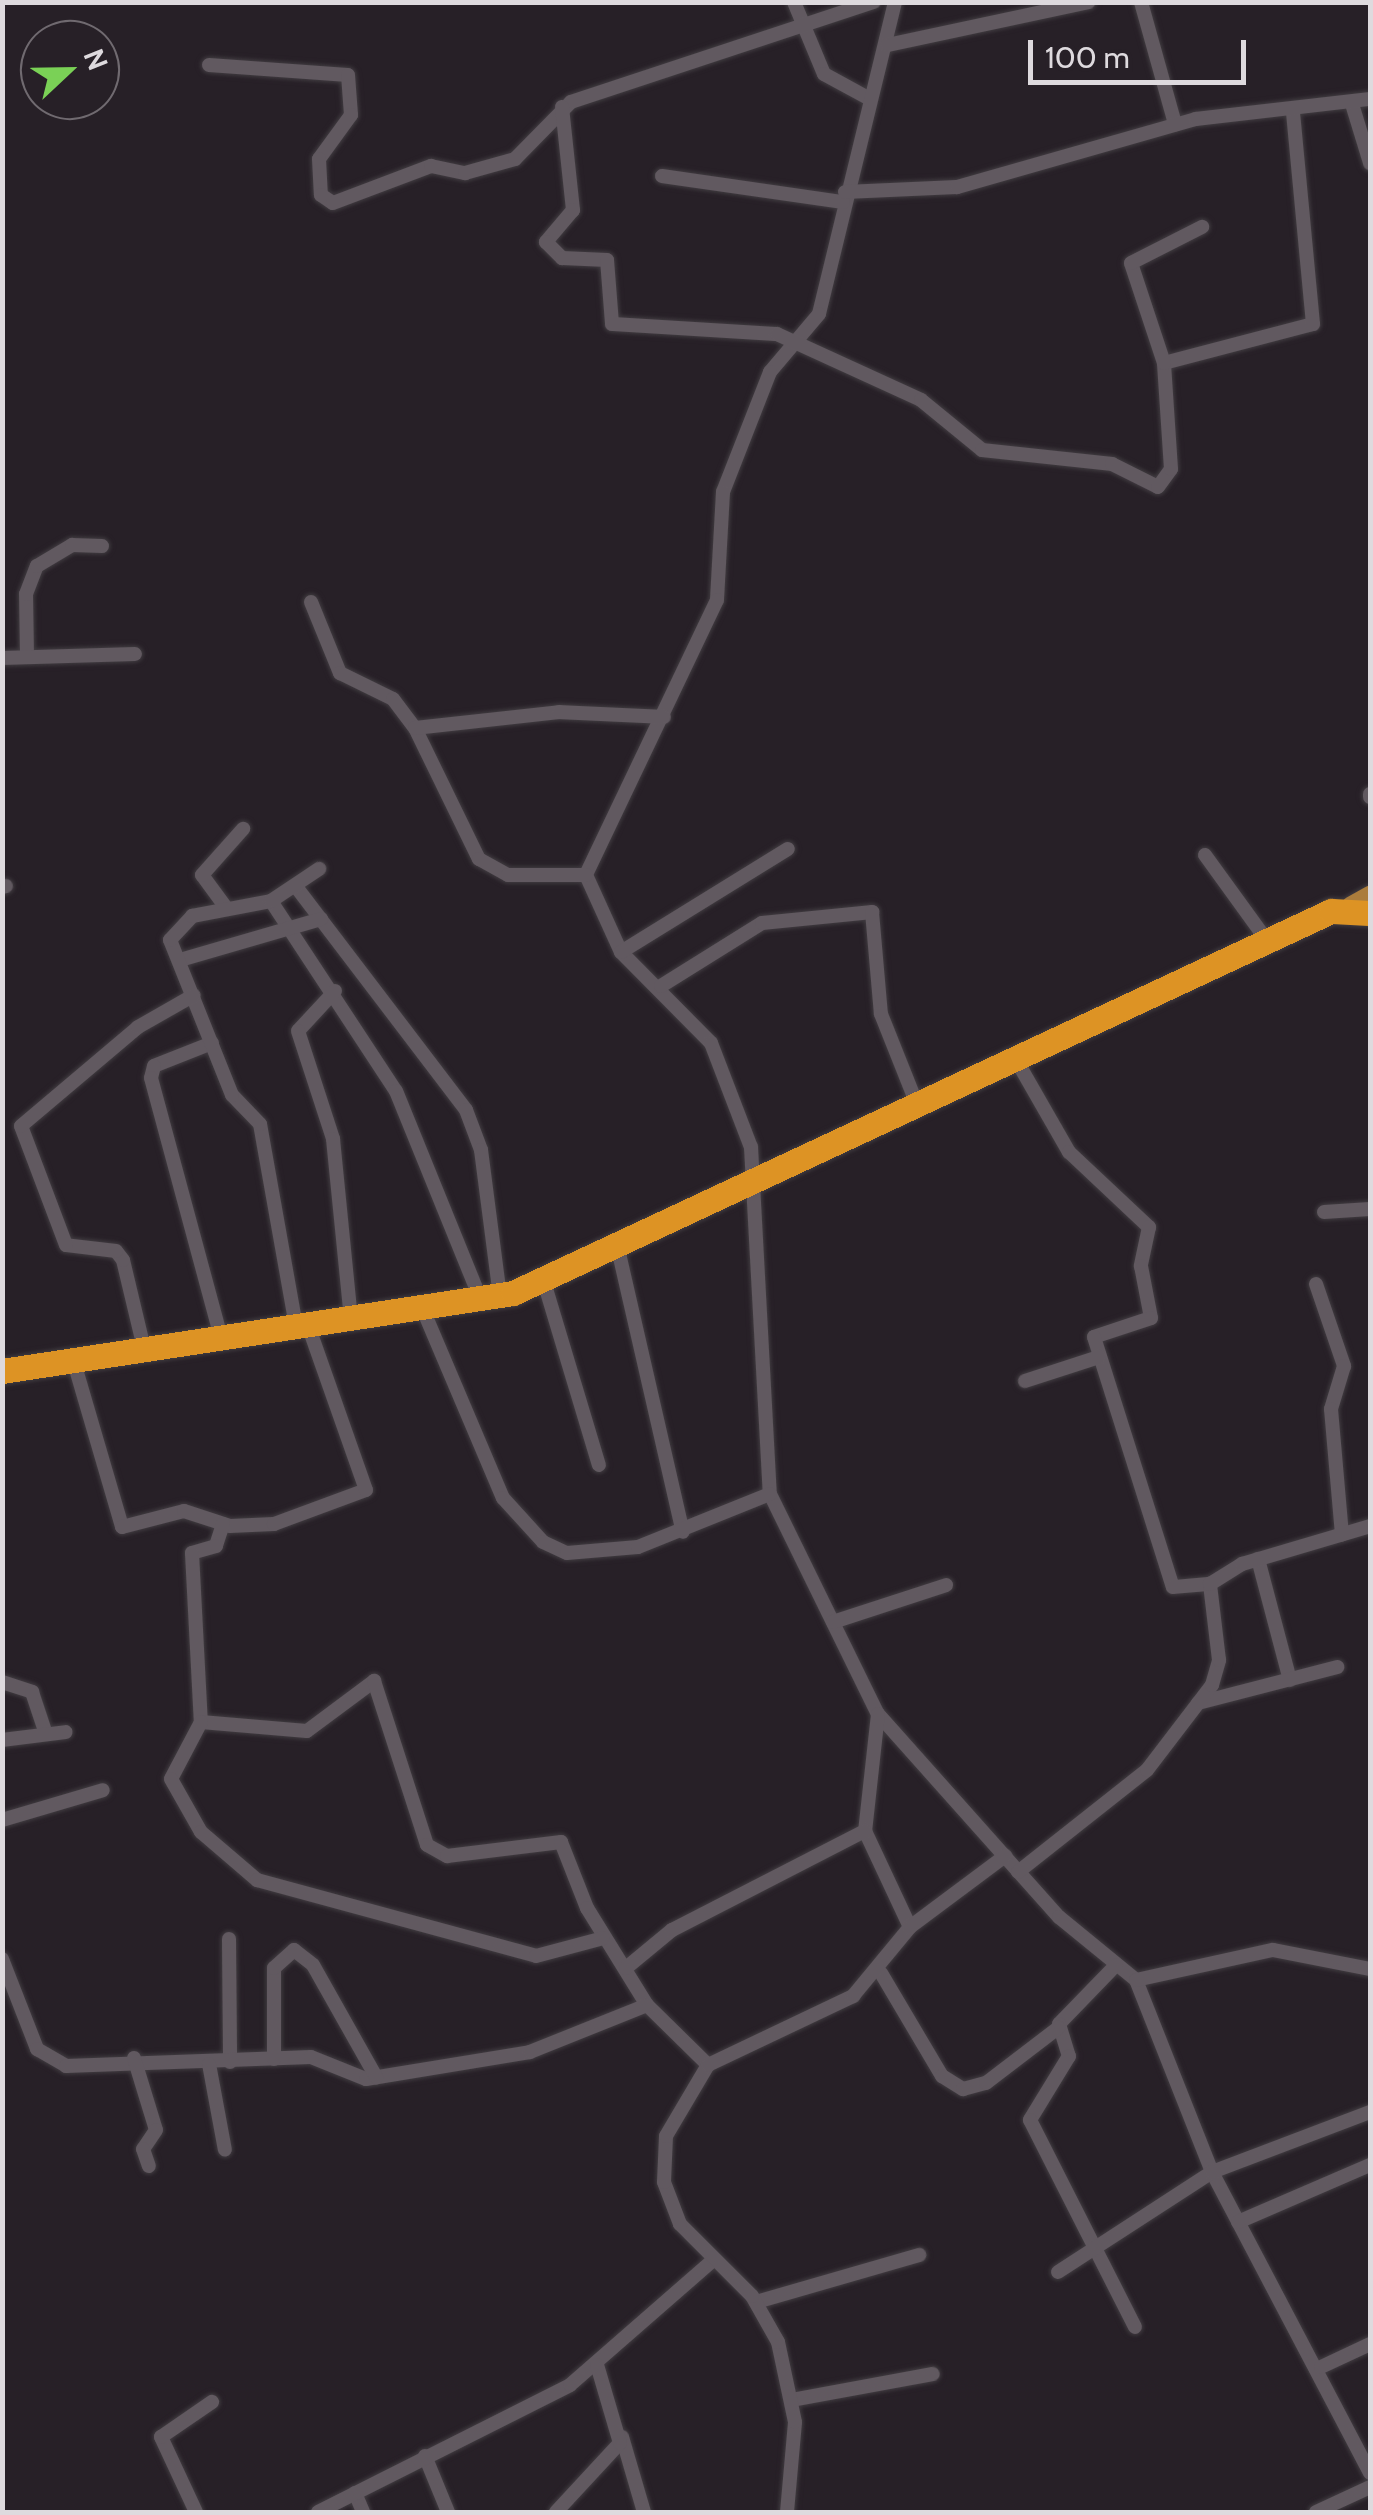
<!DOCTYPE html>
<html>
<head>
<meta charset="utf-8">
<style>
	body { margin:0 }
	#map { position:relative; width:1373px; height:2515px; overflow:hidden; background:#272027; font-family:Cabin,sans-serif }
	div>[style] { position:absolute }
	.roads { filter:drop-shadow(0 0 2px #413c41) drop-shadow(0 0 2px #413c41) }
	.street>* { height:14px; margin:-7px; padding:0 7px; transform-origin:7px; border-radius:7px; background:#615960 }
	.primary>* { height:22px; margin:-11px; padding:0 11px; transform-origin:11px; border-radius:11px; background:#ab7c3c }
	.highway>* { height:25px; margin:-12.5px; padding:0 12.5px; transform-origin:12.5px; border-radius:12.5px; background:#dd9324 }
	span { translate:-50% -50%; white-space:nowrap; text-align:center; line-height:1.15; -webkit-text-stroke:8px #272027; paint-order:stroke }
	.frame { position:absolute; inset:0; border:5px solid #dedade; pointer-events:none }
	.north { position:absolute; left:20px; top:20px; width:100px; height:100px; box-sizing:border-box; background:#272027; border:2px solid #706a70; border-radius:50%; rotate:68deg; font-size:28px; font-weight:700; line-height:40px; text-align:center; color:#dedade }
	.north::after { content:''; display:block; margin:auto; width:35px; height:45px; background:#7ad156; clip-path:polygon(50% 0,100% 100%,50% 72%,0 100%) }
	.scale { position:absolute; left:1028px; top:40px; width:218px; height:45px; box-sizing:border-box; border:5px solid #dedade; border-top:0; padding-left:12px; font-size:30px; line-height:35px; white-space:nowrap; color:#dedade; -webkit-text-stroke:8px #272027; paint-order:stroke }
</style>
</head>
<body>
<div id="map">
	<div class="roads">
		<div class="street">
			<i style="left:794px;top:2px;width:78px;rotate:67.4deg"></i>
			<i style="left:824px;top:74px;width:52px;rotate:28.5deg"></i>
			<i style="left:895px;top:2px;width:321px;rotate:103.7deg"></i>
			<i style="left:819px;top:314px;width:76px;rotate:130.2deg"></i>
			<i style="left:770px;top:372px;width:129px;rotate:111.4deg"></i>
			<i style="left:723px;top:492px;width:108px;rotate:93.2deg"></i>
			<i style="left:717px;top:600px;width:305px;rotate:115.5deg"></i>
			<i style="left:586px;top:875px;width:85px;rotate:65.6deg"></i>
			<i style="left:621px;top:952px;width:128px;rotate:45.3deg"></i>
			<i style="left:711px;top:1043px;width:111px;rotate:69deg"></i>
			<i style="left:751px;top:1147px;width:348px;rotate:86.9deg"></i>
			<i style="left:770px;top:1494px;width:245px;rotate:63.9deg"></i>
			<i style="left:878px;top:1714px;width:272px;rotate:48.3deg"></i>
			<i style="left:1059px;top:1917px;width:99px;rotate:39.3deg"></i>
			<i style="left:1136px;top:1980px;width:206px;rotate:68.4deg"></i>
			<i style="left:1212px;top:2172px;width:340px;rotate:62.3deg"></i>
			<i style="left:1141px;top:2px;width:127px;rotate:74.4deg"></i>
			<i style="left:888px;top:45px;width:205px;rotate:-12.1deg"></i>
			<i style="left:209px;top:65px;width:139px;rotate:4.1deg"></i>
			<i style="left:348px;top:75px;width:40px;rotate:85.7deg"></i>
			<i style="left:351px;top:115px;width:54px;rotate:126deg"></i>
			<i style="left:319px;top:159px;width:36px;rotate:87deg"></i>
			<i style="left:321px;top:195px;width:14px;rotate:34deg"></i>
			<i style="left:333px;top:203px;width:105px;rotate:-20.7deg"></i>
			<i style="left:431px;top:166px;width:35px;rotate:12deg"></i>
			<i style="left:465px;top:173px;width:52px;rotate:-15.6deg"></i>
			<i style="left:515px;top:159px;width:80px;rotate:-45.5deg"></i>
			<i style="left:571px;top:102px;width:319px;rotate:-18.3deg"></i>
			<i style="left:1352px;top:104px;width:62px;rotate:73deg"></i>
			<i style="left:562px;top:107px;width:104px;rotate:83.9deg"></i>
			<i style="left:573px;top:210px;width:42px;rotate:130.2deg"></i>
			<i style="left:546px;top:242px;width:23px;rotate:45deg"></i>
			<i style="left:562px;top:258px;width:45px;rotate:2.5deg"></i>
			<i style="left:607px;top:260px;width:64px;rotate:85.5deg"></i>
			<i style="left:612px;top:324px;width:165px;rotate:3.5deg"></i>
			<i style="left:777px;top:334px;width:158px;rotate:24.6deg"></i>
			<i style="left:921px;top:400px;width:79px;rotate:39.3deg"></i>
			<i style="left:982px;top:450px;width:131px;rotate:6.1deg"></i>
			<i style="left:1112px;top:464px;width:51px;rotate:26.6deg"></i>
			<i style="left:1158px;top:487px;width:22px;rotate:-54deg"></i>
			<i style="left:1171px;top:469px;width:106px;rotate:-93.8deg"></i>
			<i style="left:1164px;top:363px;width:154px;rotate:-14.7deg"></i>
			<i style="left:1313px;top:324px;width:212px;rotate:-95.4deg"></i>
			<i style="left:662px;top:176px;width:183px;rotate:8.2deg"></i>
			<i style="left:845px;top:192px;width:112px;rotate:-2.6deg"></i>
			<i style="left:957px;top:187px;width:248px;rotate:-15.9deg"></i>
			<i style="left:1196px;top:119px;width:175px;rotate:-6.6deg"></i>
			<i style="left:1164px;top:363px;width:105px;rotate:-108.3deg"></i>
			<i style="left:1131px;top:263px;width:80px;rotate:-26.9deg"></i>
			<i style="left:311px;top:602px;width:77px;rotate:67.8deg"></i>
			<i style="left:340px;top:673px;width:59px;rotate:26.1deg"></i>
			<i style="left:393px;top:699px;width:36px;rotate:53deg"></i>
			<i style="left:415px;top:728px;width:146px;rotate:64deg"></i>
			<i style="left:479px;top:859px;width:33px;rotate:29deg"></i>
			<i style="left:508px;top:875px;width:78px"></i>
			<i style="left:27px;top:656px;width:62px;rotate:-90.9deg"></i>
			<i style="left:26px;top:594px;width:30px;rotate:-69deg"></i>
			<i style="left:37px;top:566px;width:41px;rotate:-31deg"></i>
			<i style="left:72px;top:545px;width:30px;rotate:2deg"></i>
			<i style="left:2px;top:658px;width:133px;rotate:-1.7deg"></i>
			<i style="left:415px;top:728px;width:145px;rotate:-6.3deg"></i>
			<i style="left:559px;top:712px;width:105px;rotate:2.7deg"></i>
			<i style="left:1370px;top:794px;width:3px;rotate:90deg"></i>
			<i style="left:1205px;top:855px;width:107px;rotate:54.1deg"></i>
			<i style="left:2px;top:887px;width:4px;rotate:-14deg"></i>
			<i style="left:297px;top:888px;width:279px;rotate:52.7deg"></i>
			<i style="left:466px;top:1110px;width:43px;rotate:69.4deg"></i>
			<i style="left:481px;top:1150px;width:147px;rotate:82.6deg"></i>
			<i style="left:271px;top:901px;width:227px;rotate:56.7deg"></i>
			<i style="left:396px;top:1091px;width:226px;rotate:67.9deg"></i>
			<i style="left:227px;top:909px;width:42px;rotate:-126.3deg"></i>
			<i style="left:202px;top:875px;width:62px;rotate:-48.3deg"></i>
			<i style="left:621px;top:952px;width:196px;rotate:-31.7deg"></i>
			<i style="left:180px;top:960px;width:147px;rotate:-16.2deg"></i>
			<i style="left:661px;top:986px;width:119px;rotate:-32deg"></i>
			<i style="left:762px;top:923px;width:111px;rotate:-5.7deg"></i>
			<i style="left:872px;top:912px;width:102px;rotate:85deg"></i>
			<i style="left:881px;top:1014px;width:100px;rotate:68.3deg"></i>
			<i style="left:335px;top:991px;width:54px;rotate:132.8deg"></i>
			<i style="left:298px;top:1031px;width:114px;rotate:72deg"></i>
			<i style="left:333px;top:1139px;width:182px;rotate:84.3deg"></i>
			<i style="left:212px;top:1043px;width:62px;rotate:158.4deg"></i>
			<i style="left:154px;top:1066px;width:12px;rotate:104deg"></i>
			<i style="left:151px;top:1078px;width:264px;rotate:74.9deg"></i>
			<i style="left:1018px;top:1063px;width:103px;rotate:60.2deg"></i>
			<i style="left:1069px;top:1152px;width:110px;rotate:43.2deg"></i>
			<i style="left:1149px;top:1227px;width:40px;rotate:102deg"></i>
			<i style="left:1141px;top:1266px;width:53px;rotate:79.1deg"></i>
			<i style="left:1151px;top:1318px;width:60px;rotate:161.6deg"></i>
			<i style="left:1094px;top:1337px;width:262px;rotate:72.5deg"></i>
			<i style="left:1173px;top:1587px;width:37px;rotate:-5deg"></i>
			<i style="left:1324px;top:1212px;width:46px;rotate:-3.7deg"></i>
			<i style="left:618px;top:1249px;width:290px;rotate:77.1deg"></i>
			<i style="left:544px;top:1282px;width:191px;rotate:73.3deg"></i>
			<i style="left:1316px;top:1284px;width:87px;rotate:71.1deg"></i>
			<i style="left:1344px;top:1366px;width:45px;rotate:106.8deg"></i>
			<i style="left:1331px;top:1409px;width:126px;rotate:85deg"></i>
			<i style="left:424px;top:1312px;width:202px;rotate:67deg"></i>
			<i style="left:503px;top:1498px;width:59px;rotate:47.7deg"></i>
			<i style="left:543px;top:1542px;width:26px;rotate:25deg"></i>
			<i style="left:567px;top:1553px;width:71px;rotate:-4.8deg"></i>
			<i style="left:638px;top:1547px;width:142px;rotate:-21.9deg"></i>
			<i style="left:296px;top:1326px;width:205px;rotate:-100.1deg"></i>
			<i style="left:260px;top:1124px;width:40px;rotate:-134deg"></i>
			<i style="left:232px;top:1095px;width:167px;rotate:-111.8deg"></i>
			<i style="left:170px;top:940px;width:33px;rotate:-47deg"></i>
			<i style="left:192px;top:916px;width:80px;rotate:-10.8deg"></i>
			<i style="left:271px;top:901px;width:58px;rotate:-33.7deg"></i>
			<i style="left:143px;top:1344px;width:86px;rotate:-103.4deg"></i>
			<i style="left:123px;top:1260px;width:11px;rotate:-128deg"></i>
			<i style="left:116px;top:1251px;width:50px;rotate:-173.2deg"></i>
			<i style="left:66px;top:1245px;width:127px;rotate:-110.7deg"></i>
			<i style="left:21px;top:1126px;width:153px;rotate:-40.2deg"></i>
			<i style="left:138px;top:1027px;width:64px;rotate:-29.7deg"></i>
			<i style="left:73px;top:1359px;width:175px;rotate:73.7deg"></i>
			<i style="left:122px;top:1527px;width:64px;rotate:-14.5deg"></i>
			<i style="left:184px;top:1511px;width:48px;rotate:18.1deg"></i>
			<i style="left:230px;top:1526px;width:44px;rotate:-2.6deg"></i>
			<i style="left:274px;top:1524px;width:98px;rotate:-20.3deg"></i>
			<i style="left:366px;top:1490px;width:175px;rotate:-109.4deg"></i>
			<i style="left:1025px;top:1381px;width:78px;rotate:-18deg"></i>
			<i style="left:223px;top:1524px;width:23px;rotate:108deg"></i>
			<i style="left:216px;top:1546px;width:25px;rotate:164deg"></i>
			<i style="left:192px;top:1553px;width:169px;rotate:87deg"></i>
			<i style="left:201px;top:1722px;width:106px;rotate:4.9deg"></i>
			<i style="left:307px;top:1731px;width:84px;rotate:-36.7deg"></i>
			<i style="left:374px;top:1681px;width:172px;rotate:72.1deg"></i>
			<i style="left:427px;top:1845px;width:23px;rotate:29deg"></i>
			<i style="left:447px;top:1856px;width:115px;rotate:-7deg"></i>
			<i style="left:561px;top:1842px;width:71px;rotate:68.5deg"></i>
			<i style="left:587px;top:1908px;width:114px;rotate:58.3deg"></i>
			<i style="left:647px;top:2005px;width:86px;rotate:44.5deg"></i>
			<i style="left:1258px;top:1559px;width:125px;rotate:75.2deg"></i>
			<i style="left:833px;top:1622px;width:119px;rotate:-18.1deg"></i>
			<i style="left:2px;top:1682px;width:32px;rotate:18deg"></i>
			<i style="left:32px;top:1692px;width:44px;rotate:71.6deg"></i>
			<i style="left:1198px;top:1703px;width:144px;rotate:-14.5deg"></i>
			<i style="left:878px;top:1714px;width:118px;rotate:96.3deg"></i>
			<i style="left:865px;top:1831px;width:106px;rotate:64.9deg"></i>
			<i style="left:201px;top:1722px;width:64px;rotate:117.8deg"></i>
			<i style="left:171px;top:1779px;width:61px;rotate:60.5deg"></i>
			<i style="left:201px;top:1832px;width:74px;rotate:40.6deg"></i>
			<i style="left:257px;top:1880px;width:289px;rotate:15.2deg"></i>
			<i style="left:536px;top:1956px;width:69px;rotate:-15deg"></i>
			<i style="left:2px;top:1740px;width:64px;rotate:-7.1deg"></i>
			<i style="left:2px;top:1820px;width:105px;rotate:-16.5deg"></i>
			<i style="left:1018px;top:1872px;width:164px;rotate:-38.3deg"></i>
			<i style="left:1147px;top:1770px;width:107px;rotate:-52.6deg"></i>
			<i style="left:1212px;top:1685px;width:26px;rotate:-74deg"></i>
			<i style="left:1219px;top:1660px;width:77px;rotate:-96.8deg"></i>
			<i style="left:1210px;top:1584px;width:38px;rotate:-32deg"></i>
			<i style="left:1242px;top:1564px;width:134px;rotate:-16.5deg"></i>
			<i style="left:229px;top:1939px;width:123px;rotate:89.5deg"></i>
			<i style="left:2px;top:1959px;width:97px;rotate:68.7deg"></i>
			<i style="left:37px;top:2049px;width:34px;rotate:30deg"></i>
			<i style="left:66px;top:2066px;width:245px;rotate:-2.1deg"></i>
			<i style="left:311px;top:2057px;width:59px;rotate:21.8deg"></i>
			<i style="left:366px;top:2079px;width:166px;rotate:-9.3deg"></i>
			<i style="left:530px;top:2052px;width:126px;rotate:-21.9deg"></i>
			<i style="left:1116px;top:1965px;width:82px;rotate:134deg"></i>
			<i style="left:1059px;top:2024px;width:34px;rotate:73deg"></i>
			<i style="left:1069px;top:2056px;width:75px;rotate:121.4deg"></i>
			<i style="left:1030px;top:2120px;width:232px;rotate:63.1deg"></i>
			<i style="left:626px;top:1968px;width:60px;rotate:-39.6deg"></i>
			<i style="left:672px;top:1930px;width:217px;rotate:-27.2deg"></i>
			<i style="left:881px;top:1973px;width:120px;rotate:59.4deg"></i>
			<i style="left:942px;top:2076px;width:25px;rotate:32deg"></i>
			<i style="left:963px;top:2089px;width:24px;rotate:-15deg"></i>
			<i style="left:986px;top:2083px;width:91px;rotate:-37.4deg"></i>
			<i style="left:1136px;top:1980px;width:140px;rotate:-12.4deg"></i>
			<i style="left:1273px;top:1950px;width:99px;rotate:11.1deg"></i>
			<i style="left:134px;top:2058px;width:75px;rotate:73deg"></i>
			<i style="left:156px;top:2130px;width:23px;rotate:124deg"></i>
			<i style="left:143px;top:2149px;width:18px;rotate:71deg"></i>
			<i style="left:274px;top:2059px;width:91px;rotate:-90deg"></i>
			<i style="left:274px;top:1968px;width:27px;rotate:-42deg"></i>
			<i style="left:294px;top:1950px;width:24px;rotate:38deg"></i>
			<i style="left:313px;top:1965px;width:129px;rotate:60.6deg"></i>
			<i style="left:209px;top:2064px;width:87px;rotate:79.5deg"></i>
			<i style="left:1238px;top:2222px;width:144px;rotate:-23.4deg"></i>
			<i style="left:1058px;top:2272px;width:184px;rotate:-33deg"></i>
			<i style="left:1212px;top:2172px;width:169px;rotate:-20.8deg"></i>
			<i style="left:756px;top:2302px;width:170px;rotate:-16.1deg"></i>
			<i style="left:1321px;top:2367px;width:54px;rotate:-25.1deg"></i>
			<i style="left:791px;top:2400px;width:144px;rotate:-10.4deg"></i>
			<i style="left:622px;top:2437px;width:78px;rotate:73.7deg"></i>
			<i style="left:425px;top:2456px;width:61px;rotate:67.7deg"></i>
			<i style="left:355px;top:2493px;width:21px;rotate:67deg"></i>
			<i style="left:196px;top:2512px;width:83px;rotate:-115deg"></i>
			<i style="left:161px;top:2437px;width:62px;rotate:-34.5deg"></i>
			<i style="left:318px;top:2512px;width:282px;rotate:-26.7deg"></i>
			<i style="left:570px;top:2385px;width:187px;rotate:-41.1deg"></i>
			<i style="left:556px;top:2512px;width:94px;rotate:-47.2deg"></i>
			<i style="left:620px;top:2443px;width:81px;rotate:-106.4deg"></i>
			<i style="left:787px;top:2512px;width:90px;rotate:-84.9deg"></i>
			<i style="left:795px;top:2422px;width:82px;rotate:-102deg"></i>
			<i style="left:778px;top:2342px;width:53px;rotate:-119.5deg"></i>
			<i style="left:752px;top:2296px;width:102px;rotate:-135deg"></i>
			<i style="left:680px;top:2224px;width:45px;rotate:-110.9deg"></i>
			<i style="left:664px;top:2182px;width:46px;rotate:-87.5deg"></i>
			<i style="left:666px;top:2136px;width:82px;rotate:-59.4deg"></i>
			<i style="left:708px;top:2065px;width:161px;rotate:-25.4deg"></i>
			<i style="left:853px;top:1996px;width:89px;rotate:-50.4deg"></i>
			<i style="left:910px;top:1927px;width:119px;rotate:-36.8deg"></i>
			<i style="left:1316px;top:2512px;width:60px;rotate:-24.8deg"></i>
		</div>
		<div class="primary">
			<i style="left:1352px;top:907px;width:21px;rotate:-29deg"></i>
		</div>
		<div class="highway">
			<i style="left:2px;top:1371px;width:517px;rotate:-8.68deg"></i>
			<i style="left:513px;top:1293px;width:903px;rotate:-25.03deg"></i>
			<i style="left:1331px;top:911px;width:39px;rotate:3deg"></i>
		</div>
	</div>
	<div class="frame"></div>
	<div class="north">N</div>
	<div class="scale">100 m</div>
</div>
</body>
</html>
